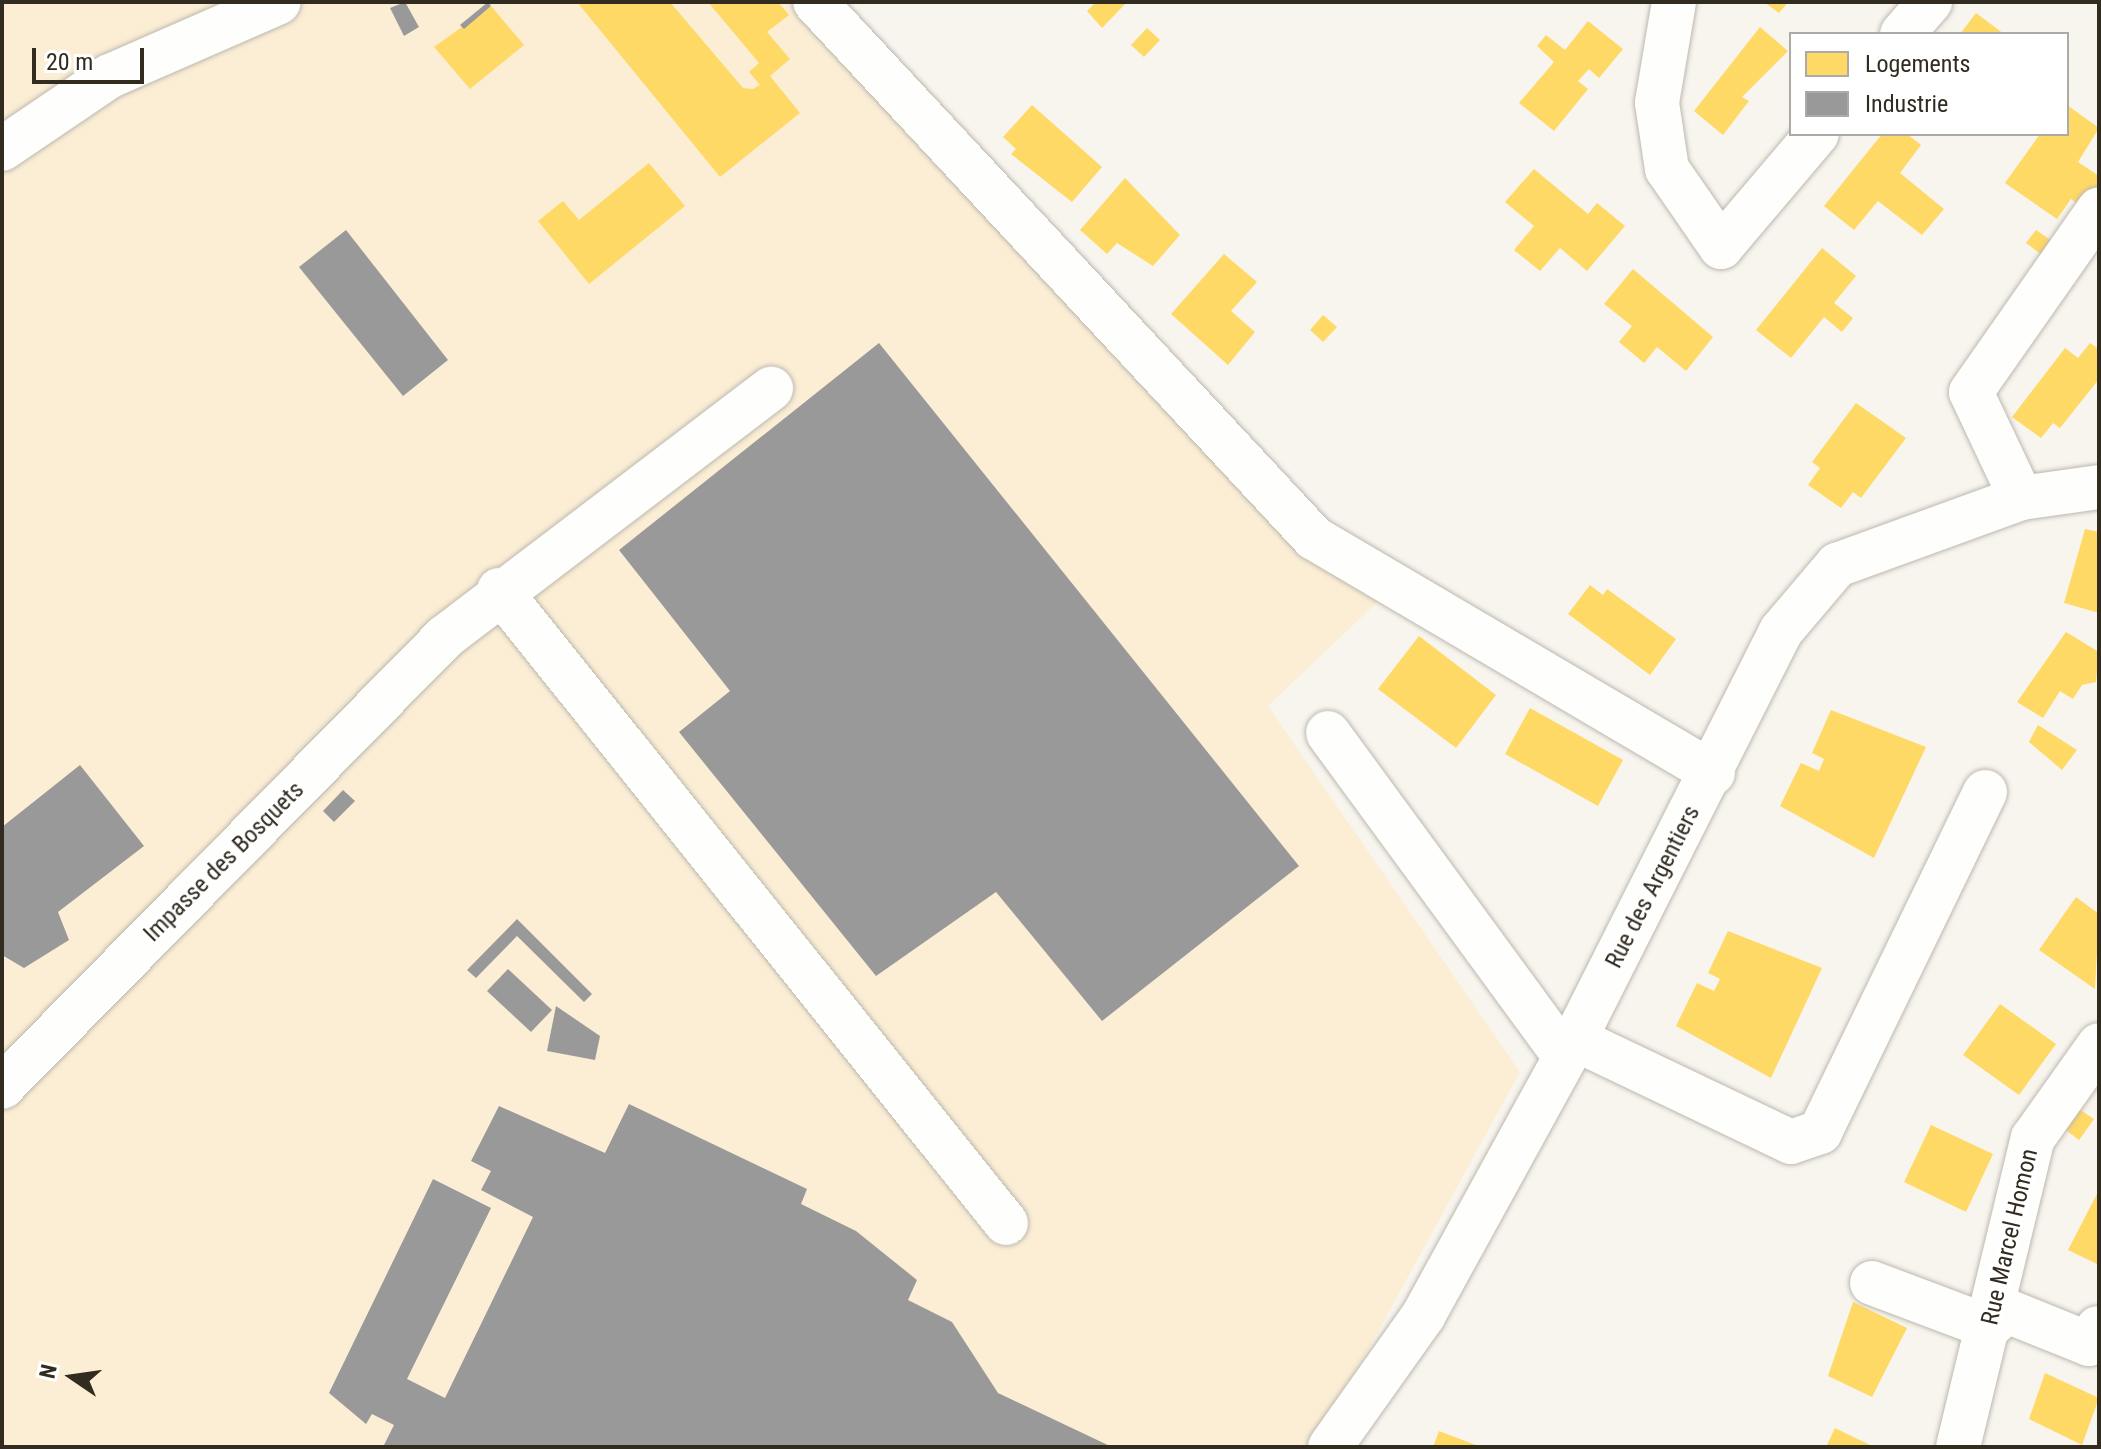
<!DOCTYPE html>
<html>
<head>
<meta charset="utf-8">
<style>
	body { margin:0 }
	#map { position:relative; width:2101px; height:1449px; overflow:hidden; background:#f8f5ee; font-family:"Roboto Condensed",sans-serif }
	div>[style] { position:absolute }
	.built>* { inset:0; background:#fbeed5 }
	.homes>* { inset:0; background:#ffd966 }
	.industry>* { inset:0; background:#999 }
	.roads { filter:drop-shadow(0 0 2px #bdb8af) drop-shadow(0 0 2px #bdb8af) }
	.minor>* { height:44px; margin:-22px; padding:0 22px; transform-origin:22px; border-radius:22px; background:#fefefc }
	span { translate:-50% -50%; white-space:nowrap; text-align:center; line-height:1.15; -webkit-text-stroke:8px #fff; paint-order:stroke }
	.street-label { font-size:24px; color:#322b1f }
	.frame { position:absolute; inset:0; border:4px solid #322b1f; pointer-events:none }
	.legend { position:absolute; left:1789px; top:32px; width:280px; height:104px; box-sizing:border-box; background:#fff; border:2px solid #adaaa5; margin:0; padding:10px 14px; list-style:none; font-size:24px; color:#322b1f }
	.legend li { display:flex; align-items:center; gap:16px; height:40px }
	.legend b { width:40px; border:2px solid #adaaa5 }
	.north { position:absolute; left:32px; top:1337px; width:80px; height:80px; -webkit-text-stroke:6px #fff; paint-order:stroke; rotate:283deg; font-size:22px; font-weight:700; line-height:32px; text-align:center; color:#322b1f }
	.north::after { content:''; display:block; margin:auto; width:28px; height:36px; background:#322b1f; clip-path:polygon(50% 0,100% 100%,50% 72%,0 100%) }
	.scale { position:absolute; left:32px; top:48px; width:112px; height:36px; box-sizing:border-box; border:4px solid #322b1f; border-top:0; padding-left:10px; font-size:24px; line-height:28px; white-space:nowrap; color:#322b1f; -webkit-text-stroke:6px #fff; paint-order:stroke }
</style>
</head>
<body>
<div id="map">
	<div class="built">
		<i style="clip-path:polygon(2px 2px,806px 2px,1296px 499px,1409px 572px,1268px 706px,1520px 1072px,1315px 1447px,2px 1447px)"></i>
	</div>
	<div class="homes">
		<i style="clip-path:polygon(577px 2px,670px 2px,743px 88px,753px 89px,760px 85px,749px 72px,759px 63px,708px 2px,778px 2px,789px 15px,767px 32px,790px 59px,770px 76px,800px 113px,720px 177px)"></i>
		<i style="clip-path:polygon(1096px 2px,1127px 2px,1102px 28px,1087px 11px)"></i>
		<i style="clip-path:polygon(1764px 2px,1788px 2px,1779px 13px)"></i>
		<i style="clip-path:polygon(491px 6px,524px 45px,470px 89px,434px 47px)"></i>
		<i style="clip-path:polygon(1976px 13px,2004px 34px,1960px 34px)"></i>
		<i style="clip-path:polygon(1588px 21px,1623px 49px,1599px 78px,1589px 69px,1578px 81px,1588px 89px,1554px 131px,1519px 103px,1554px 62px,1537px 46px,1546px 35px,1565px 50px)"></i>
		<i style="clip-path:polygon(1760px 27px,1788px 51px,1742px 97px,1749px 101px,1723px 135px,1694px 111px)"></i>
		<i style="clip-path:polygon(1147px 28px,1160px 40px,1144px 57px,1131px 45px)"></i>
		<i style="clip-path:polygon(1032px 105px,1102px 167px,1072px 202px,1011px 154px,1016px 149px,1003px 137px)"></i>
		<i style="clip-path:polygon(2067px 105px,2099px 128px,2078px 162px,2099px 176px,2099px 188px,2085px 209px,2071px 199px,2057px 219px,2005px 183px,2040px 134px,2067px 134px)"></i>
		<i style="clip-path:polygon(1882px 134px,1907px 134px,1921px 145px,1900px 173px,1944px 209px,1922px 235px,1878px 201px,1854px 230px,1824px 206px)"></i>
		<i style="clip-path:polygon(649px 163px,685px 206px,589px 284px,538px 221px,563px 201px,579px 220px)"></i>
		<i style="clip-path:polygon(1534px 169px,1588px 214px,1597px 203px,1625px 226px,1587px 271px,1560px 248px,1540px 271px,1514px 250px,1534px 226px,1505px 202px)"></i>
		<i style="clip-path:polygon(1125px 178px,1180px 235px,1153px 266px,1117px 243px,1107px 254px,1080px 230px)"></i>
		<i style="clip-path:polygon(2036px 230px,2052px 241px,2042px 255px,2026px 243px)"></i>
		<i style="clip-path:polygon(1822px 248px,1856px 276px,1834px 303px,1853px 318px,1842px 332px,1824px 317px,1791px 358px,1756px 330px)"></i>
		<i style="clip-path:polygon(1224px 254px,1257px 282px,1231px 311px,1255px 332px,1228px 365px,1171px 314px)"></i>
		<i style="clip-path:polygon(1633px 269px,1713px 337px,1686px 371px,1657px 347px,1644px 363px,1619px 342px,1632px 326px,1604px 304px)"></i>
		<i style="clip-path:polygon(1323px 315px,1337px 327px,1323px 342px,1310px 330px)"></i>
		<i style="clip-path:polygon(2090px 343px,2099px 349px,2099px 379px,2060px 428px,2053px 423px,2041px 438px,2012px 417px,2065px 348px,2078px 358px)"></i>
		<i style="clip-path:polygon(1856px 403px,1906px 438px,1861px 498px,1853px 492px,1841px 508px,1808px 485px,1820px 468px,1812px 462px)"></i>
		<i style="clip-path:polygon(2085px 529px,2099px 532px,2099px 613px,2064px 603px)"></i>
		<i style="clip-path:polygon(1590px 585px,1603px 595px,1607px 589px,1676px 639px,1650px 675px,1568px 614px)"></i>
		<i style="clip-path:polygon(2066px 632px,2099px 652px,2096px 682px,2082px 685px,2073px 699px,2060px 691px,2043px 718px,2017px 702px)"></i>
		<i style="clip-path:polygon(1419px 636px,1496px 695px,1456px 748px,1378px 689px)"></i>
		<i style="clip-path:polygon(1530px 708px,1623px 760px,1598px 806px,1505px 754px)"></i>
		<i style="clip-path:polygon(1831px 710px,1926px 747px,1874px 858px,1780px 806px,1801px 763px,1819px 771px,1824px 759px,1812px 753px)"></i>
		<i style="clip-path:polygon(2038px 725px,2077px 750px,2062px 770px,2029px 742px)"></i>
		<i style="clip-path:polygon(2076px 897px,2099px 914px,2095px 989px,2039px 950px)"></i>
		<i style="clip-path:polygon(1728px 931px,1822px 968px,1771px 1078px,1676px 1026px,1697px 983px,1714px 991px,1720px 979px,1708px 973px)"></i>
		<i style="clip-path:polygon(2000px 1004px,2056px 1044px,2019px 1095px,1963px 1055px)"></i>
		<i style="clip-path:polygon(2073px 1105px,2094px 1119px,2079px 1140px,2059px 1125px)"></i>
		<i style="clip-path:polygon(1931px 1125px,1993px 1154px,1966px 1212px,1904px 1182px)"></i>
		<i style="clip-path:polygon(2099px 1190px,2099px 1265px,2068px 1250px)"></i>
		<i style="clip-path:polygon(1853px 1302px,1907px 1328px,1872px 1397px,1828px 1376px)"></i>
		<i style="clip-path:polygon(2045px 1373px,2099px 1398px,2082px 1445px,2029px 1419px)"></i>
		<i style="clip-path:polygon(1835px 1428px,1874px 1447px,1826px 1447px)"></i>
		<i style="clip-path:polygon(1439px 1431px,1481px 1447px,1433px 1447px)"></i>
	</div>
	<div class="industry">
		<i style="clip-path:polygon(405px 2px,419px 27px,404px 36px,390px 8px)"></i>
		<i style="clip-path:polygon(488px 2px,491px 6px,464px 29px,460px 25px)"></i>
		<i style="clip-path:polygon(346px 230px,448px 360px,403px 396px,299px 267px)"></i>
		<i style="clip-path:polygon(879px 343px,1299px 866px,1102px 1021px,996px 892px,876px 976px,679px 732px,730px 691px,619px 550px)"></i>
		<i style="clip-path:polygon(80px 765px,144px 846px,58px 912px,69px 940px,24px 968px,2px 955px,2px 827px)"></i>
		<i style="clip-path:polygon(343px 790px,355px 801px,334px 822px,323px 811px)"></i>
		<i style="clip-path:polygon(517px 919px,592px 994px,584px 1002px,517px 936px,476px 978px,467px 970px)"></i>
		<i style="clip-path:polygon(508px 969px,552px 1010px,531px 1032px,487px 991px)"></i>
		<i style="clip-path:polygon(556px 1006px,600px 1036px,595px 1060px,547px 1051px)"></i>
		<i style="clip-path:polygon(629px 1104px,807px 1189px,801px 1204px,856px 1231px,917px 1280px,908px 1300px,952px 1322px,998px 1393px,1112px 1447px,383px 1447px,394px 1425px,372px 1414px,366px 1424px,329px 1393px,433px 1179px,491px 1208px,407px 1379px,445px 1398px,533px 1217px,481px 1190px,491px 1171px,471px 1161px,499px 1106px,605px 1153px)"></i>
	</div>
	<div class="roads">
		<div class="minor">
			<i style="left:815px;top:2px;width:732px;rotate:47.05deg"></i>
			<i style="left:1314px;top:538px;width:463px;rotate:30.5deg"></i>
			<i style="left:1674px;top:2px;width:102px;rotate:99.6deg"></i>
			<i style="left:1657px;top:103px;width:67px;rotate:81.4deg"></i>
			<i style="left:1667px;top:169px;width:95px;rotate:55.3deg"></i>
			<i style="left:1721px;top:247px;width:148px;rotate:-49.7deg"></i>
			<i style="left:1902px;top:34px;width:43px;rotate:-48.8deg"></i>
			<i style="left:2px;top:149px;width:130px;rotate:-34.1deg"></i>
			<i style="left:110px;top:76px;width:184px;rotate:-23.6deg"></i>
			<i style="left:2021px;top:498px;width:117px;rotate:-115.3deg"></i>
			<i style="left:1971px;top:392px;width:223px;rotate:-55deg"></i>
			<i style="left:499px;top:590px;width:811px;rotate:51.31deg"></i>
			<i style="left:1328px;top:733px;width:401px;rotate:53.8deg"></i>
			<i style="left:1575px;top:1039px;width:239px;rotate:25.5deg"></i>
			<i style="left:1791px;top:1142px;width:31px;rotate:-19deg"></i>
			<i style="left:1820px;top:1132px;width:378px;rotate:-64.1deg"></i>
			<i style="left:2px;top:1087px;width:631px;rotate:-45.45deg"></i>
			<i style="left:445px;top:637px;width:410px;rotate:-37.3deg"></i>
			<i style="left:1872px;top:1283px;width:125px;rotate:20.6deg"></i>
			<i style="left:1989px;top:1327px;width:24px;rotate:-42deg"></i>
			<i style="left:2007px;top:1311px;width:88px;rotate:21.9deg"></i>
			<i style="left:2089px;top:1344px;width:18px;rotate:-61deg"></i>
			<i style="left:1330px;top:1447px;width:161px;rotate:-54.6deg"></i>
			<i style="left:1423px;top:1316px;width:316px;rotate:-61.2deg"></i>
			<i style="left:1575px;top:1039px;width:457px;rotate:-63.2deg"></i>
			<i style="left:1781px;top:631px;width:87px;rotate:-49.7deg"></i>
			<i style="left:1837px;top:565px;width:196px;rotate:-20deg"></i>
			<i style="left:2021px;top:498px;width:79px;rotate:-8deg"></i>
			<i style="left:1958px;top:1447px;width:318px;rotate:-76.4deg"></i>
			<i style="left:2033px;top:1138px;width:114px;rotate:-54.6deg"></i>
		</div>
	</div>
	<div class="street-label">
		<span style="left:224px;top:862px;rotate:-45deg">Impasse des Bosquets</span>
		<span style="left:1653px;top:887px;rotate:-63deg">Rue des Argentiers</span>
		<span style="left:2010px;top:1237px;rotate:-77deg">Rue Marcel Homon</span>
	</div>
	<div class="frame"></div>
	<ul class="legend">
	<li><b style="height:22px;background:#ffd966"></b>Logements</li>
	<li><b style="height:22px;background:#999"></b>Industrie</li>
	</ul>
	<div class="north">N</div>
	<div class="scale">20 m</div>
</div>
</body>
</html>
